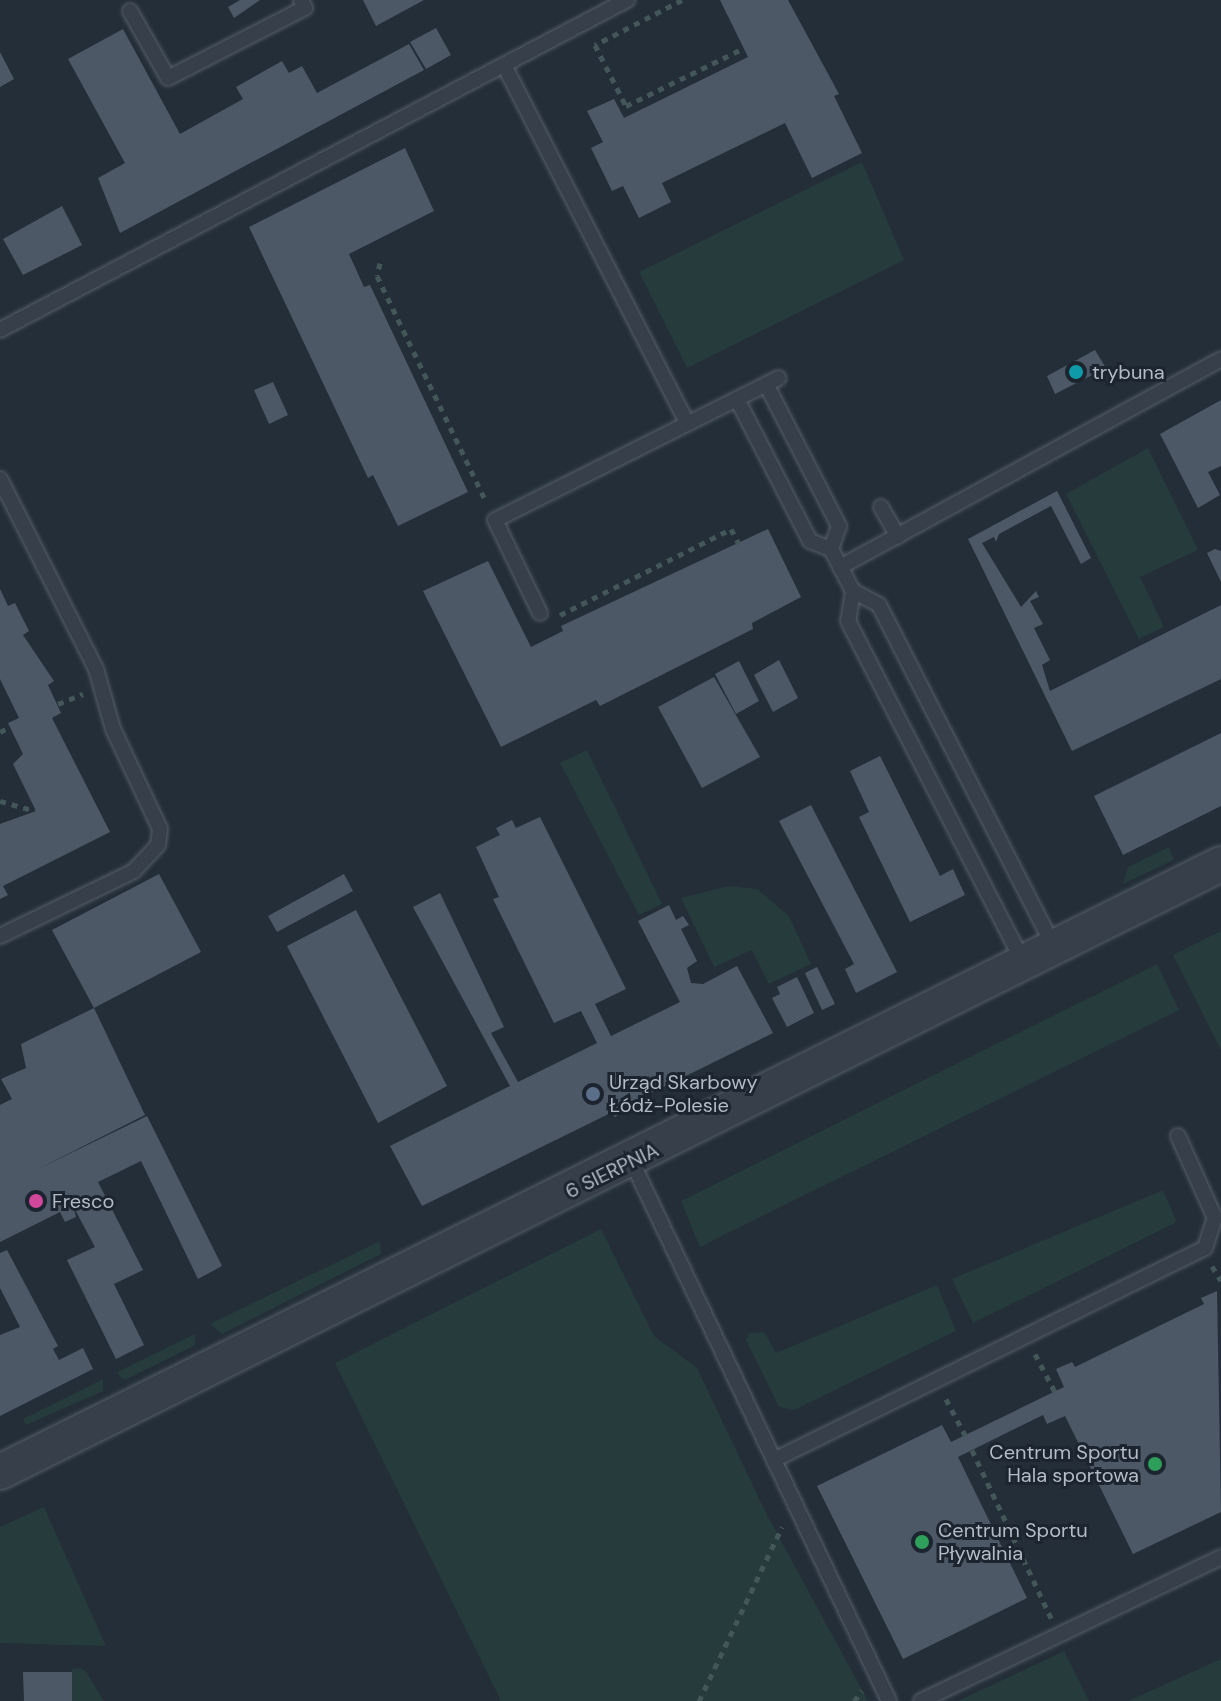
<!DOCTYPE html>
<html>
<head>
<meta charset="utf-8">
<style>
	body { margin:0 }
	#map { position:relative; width:1221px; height:1701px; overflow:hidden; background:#232e39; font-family:"DM Sans",sans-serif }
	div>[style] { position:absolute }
	.green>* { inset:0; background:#263b3b }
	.building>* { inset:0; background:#4c5865 }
	.path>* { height:5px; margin-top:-2.5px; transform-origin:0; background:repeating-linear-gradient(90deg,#435658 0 6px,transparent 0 12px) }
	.roads { filter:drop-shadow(0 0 2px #555e68) drop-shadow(0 0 2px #555e68) }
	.service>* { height:14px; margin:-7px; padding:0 7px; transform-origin:7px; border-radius:7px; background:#37404a }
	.tertiary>* { height:34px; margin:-17px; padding:0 17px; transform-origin:17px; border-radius:17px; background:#37404a }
	.dots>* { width:22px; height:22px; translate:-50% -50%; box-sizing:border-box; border:4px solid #1c252f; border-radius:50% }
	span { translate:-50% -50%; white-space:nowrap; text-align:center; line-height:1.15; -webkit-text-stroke:6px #1c252f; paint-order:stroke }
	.poi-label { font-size:20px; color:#b2bbc6 }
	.left { translate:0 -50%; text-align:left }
	.right { translate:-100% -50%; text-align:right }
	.street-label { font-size:20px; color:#b2bbc6 }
</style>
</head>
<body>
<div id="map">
	<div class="green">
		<i style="clip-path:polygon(862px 162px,904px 260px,687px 368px,639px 272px)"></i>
		<i style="clip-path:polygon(1148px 448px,1198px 550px,1140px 577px,1164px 627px,1139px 639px,1066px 494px)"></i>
		<i style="clip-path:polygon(587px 750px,662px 904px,639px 915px,560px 763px)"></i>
		<i style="clip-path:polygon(1169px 847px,1174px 860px,1123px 884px,1128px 867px)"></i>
		<i style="clip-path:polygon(729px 886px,757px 889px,789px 916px,811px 964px,769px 984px,752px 950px,714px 967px,681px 898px)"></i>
		<i style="clip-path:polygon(1221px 931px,1221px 1050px,1173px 955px)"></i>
		<i style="clip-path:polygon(1157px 964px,1179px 1010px,700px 1247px,681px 1201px)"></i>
		<i style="clip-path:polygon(1163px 1190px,1177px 1222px,973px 1323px,952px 1279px)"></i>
		<i style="clip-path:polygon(601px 1229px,654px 1336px,697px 1368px,767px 1515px,868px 1701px,501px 1701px,335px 1363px)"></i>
		<i style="clip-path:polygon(380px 1241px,381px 1254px,222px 1334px,210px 1324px)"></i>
		<i style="clip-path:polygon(937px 1285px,956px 1331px,794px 1410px,779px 1407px,746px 1340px,749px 1333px,764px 1332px,776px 1353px)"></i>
		<i style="clip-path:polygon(195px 1334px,195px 1345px,125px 1380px,120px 1377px,117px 1372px)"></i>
		<i style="clip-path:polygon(103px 1379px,103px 1391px,26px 1425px,23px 1419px)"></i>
		<i style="clip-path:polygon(44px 1507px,106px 1646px,0 1643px,0 1527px)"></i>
		<i style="clip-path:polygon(1064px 1651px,1089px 1701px,958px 1701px)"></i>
		<i style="clip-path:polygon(1221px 1659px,1221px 1701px,1128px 1701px)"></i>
		<i style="clip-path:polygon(80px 1668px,86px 1672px,104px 1701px,72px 1701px,72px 1669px)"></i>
	</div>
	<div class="building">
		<i style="clip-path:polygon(240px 0,260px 0,234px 18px,228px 7px)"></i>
		<i style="clip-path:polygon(363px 0,424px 0,376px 26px)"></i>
		<i style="clip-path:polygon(720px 0,788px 0,839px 94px,834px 96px,862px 153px,812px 178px,785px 123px,662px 183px,671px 202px,639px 218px,623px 186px,612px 191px,591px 148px,603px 142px,587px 111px,614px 99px,624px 118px,748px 57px)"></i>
		<i style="clip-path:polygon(436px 28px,451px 55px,426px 69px,410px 42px)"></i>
		<i style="clip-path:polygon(123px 29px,180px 134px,243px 99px,236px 87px,282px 61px,289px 73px,302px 66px,317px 93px,409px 44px,424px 70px,120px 233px,98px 178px,125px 163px,68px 59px)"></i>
		<i style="clip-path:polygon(0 52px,14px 79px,0 87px)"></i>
		<i style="clip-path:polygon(405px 148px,434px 211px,349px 254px,364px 287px,370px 285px,468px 492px,398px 526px,373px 475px,368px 478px,249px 227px)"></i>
		<i style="clip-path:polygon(62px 206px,82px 245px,23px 275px,3px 239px)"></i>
		<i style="clip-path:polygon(1095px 350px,1106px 368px,1055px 394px,1047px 376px)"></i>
		<i style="clip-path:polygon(273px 382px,288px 415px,269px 424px,254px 390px)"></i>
		<i style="clip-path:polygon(1221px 400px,1221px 466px,1208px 472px,1220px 495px,1198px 508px,1160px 434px)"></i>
		<i style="clip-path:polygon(1057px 491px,1091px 558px,1081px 564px,1051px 506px,999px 534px,996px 542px,994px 537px,982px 543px,1021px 607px,1036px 591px,1039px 597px,1030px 601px,1043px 624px,1034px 628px,1050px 660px,1042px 665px,1050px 691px,1221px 605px,1221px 679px,1072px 751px,968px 539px)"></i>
		<i style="clip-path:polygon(768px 529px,801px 597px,752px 623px,753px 629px,600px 706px,596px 700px,501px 747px,423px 591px,488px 561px,531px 647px,563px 631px,561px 626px)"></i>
		<i style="clip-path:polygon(1215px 549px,1221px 551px,1221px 582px,1207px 553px)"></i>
		<i style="clip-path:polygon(0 589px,8px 606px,15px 603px,29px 631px,23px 635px,54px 681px,48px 685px,61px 713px,52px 718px,110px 832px,3px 886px,8px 895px,0 899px,0 824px,36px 811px,13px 764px,23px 754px,8px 723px,19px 718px,0 679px)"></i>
		<i style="clip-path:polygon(779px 660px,798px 698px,773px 712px,754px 675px)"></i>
		<i style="clip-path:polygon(739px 661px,759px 701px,736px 714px,715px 674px)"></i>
		<i style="clip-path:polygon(714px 677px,760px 757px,702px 788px,658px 707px)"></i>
		<i style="clip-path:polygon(1221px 733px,1221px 806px,1123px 855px,1094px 796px)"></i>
		<i style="clip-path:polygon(880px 756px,940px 876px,953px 869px,965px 895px,910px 922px,859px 817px,869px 812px,850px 771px)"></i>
		<i style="clip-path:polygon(811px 805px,897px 972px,856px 993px,845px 969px,854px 964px,779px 821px)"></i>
		<i style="clip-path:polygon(540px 817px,626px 989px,595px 1004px,611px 1036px,680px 1002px,638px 921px,669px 905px,676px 920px,683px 916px,689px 925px,681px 929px,697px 961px,687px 968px,691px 983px,703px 984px,737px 966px,773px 1033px,422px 1206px,390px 1146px,510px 1086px,413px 907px,440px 893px,504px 1027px,491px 1033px,518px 1082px,597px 1043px,581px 1011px,554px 1023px,493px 899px,499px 897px,476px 847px,500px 835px,496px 828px,512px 820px,516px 828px)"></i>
		<i style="clip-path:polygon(159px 874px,201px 952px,94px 1008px,52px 930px)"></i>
		<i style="clip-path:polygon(344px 874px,353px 891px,277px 932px,268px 916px)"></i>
		<i style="clip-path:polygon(356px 910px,447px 1086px,378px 1123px,287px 946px)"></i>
		<i style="clip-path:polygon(817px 967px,835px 1004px,822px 1010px,805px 973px)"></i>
		<i style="clip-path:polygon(797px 977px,814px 1013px,787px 1027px,772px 998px,780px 994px,777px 987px)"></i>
		<i style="clip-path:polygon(94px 1008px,145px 1115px,38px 1169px,147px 1116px,222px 1266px,198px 1279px,141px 1161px,98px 1182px,143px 1270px,114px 1284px,144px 1345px,116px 1359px,67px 1260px,95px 1247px,73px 1206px,76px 1217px,65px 1222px,60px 1212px,0 1242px,0 1105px,12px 1099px,1px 1079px,26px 1068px,21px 1044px)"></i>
		<i style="clip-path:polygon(7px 1250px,58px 1346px,53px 1349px,59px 1360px,83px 1348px,93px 1369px,0 1416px,0 1335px,20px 1327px,0 1288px,0 1253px)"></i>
		<i style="clip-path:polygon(1217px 1291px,1221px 1512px,1133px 1554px,1065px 1416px,1047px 1424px,1043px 1415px,958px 1457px,1027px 1598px,903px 1659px,817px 1486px,942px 1425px,951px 1442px,1064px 1387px,1056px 1369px,1072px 1362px,1075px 1367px,1204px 1304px,1201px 1298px)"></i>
		<i style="clip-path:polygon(23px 1672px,72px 1672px,72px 1701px,24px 1701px)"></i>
	</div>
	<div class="path">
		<i style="left:682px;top:0;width:98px;rotate:152.7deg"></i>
		<i style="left:595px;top:45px;width:68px;rotate:63.1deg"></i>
		<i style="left:626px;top:106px;width:131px;rotate:-26.2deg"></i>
		<i style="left:380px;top:263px;width:13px;rotate:103deg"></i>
		<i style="left:377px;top:276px;width:250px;rotate:64.2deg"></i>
		<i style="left:560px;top:615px;width:191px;rotate:-26.7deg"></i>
		<i style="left:731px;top:529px;width:17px;rotate:62deg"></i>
		<i style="left:58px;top:704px;width:27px;rotate:-22deg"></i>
		<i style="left:0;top:732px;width:11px;rotate:-27deg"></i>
		<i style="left:0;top:801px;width:37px;rotate:16deg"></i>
		<i style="left:614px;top:1110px;width:8px;rotate:60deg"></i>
		<i style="left:1212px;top:1266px;width:17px;rotate:59deg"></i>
		<i style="left:1035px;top:1354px;width:43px;rotate:62.2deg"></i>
		<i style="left:946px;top:1399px;width:41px;rotate:62.2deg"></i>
		<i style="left:972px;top:1450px;width:186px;rotate:64.8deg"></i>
		<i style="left:699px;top:1701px;width:193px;rotate:-64.5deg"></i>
		<i style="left:854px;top:1701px;width:13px;rotate:-51deg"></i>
	</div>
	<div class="roads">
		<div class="service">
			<i style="left:130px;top:11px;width:77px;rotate:60.4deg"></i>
			<i style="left:168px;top:78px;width:154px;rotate:-27.1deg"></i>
			<i style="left:305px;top:8px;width:9px;rotate:-117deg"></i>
			<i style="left:504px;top:65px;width:402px;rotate:62.9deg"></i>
			<i style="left:0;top:330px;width:709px;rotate:-27.76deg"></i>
			<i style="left:766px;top:384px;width:160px;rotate:62.8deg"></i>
			<i style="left:839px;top:526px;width:24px;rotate:109deg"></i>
			<i style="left:737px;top:399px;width:160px;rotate:62.8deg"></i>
			<i style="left:810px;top:541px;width:22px;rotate:21deg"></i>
			<i style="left:831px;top:549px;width:47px;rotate:62.4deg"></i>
			<i style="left:853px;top:591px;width:30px;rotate:28deg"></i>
			<i style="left:879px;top:605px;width:384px;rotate:62.9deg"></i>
			<i style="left:0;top:479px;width:213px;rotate:63.2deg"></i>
			<i style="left:96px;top:669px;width:62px;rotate:74.2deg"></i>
			<i style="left:113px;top:729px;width:110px;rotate:64.8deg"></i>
			<i style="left:160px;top:829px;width:16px;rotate:97deg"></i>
			<i style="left:158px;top:845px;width:35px;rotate:133deg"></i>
			<i style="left:134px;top:871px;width:149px;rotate:154.1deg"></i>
			<i style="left:881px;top:507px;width:34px;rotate:60deg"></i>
			<i style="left:840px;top:567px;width:434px;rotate:-28.6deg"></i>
			<i style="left:853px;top:591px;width:30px;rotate:99deg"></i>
			<i style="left:848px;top:621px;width:386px;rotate:62.8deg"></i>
			<i style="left:540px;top:613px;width:103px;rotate:-115.8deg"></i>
			<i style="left:495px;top:520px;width:317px;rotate:-26.6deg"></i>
			<i style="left:632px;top:1162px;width:597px;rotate:64.51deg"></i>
			<i style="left:774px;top:1460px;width:480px;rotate:-26.2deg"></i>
			<i style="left:1205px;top:1248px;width:32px;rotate:-72deg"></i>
			<i style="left:1215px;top:1218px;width:90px;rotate:-114.3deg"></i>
			<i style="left:921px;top:1701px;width:333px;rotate:-25.6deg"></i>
		</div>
		<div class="tertiary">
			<i style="left:0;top:1472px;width:1364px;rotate:-26.47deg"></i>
		</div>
	</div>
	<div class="dots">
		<i style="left:1076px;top:372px;background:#0f9aa8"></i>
		<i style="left:593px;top:1094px;background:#5c6f8a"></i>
		<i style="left:36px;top:1201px;background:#d1479c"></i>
		<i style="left:1155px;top:1464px;background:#2e9e5b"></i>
		<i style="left:922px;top:1542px;background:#2e9e5b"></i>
	</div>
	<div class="poi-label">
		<span class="left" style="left:1092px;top:372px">trybuna</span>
		<span class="left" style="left:609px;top:1094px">Urząd Skarbowy<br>Łódż-Polesie</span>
		<span class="left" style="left:52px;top:1201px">Fresco</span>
		<span class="right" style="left:1139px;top:1464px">Centrum Sportu<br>Hala sportowa</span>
		<span class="left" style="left:938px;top:1542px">Centrum Sportu<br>Pływalnia</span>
	</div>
	<div class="street-label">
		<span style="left:612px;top:1171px;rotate:-26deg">6 SIERPNIA</span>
	</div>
</div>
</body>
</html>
